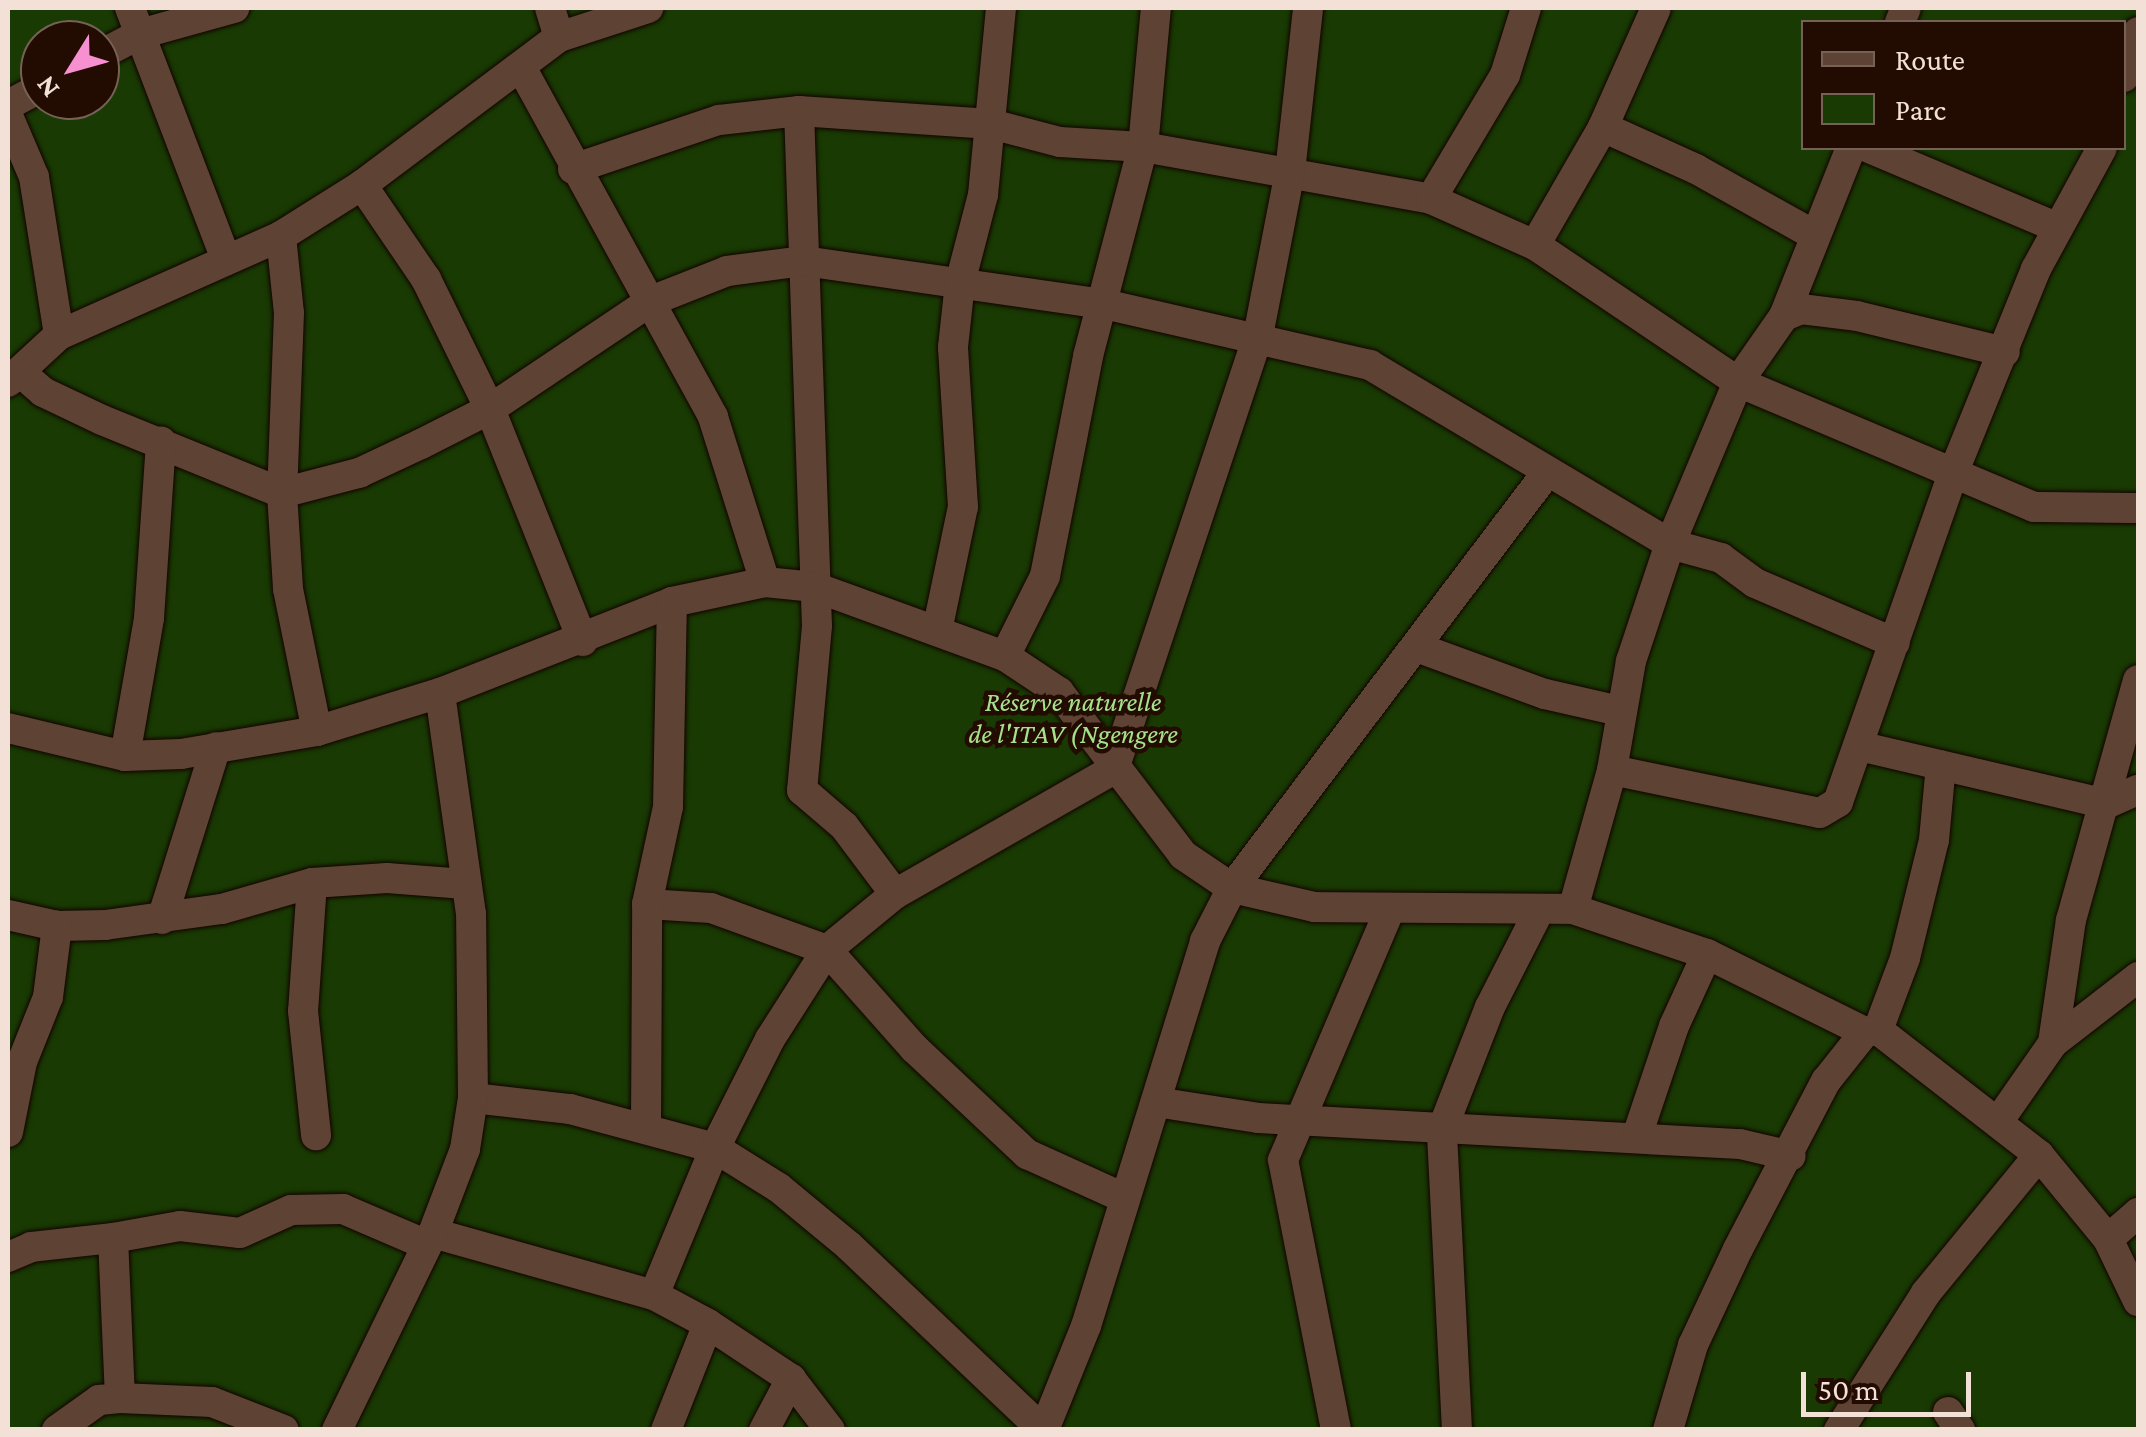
<!DOCTYPE html>
<html>
<head>
<meta charset="utf-8">
<style>
	body { margin:0 }
	#map { position:relative; width:2146px; height:1437px; overflow:hidden; background:#2d1407; font-family:"Crimson Pro",serif }
	div>[style] { position:absolute }
	.green>* { inset:0; background:#193a03 }
	.roads { filter:drop-shadow(0 0 2px #130200) drop-shadow(0 0 2px #130200) }
	.minor>* { height:30px; margin:-15px; padding:0 15px; transform-origin:15px; border-radius:15px; background:#5e4234 }
	span { translate:-50% -50%; white-space:nowrap; text-align:center; line-height:1.15; -webkit-text-stroke:9px #220b01; paint-order:stroke }
	.park-label { font-size:28px; color:#a7e18c; font-style:italic }
	.frame { position:absolute; inset:0; border:10px solid #f3e1d8; pointer-events:none }
	.legend { position:absolute; left:1801px; top:20px; width:325px; height:130px; box-sizing:border-box; background:#220b01; border:2px solid #766157; margin:0; padding:12px 18px; list-style:none; font-size:30px; color:#f3e1d8 }
	.legend li { display:flex; align-items:center; gap:20px; height:50px }
	.legend b { width:50px; border:2px solid #766157 }
	.north { position:absolute; left:20px; top:20px; width:100px; height:100px; box-sizing:border-box; background:#220b01; border:2px solid #766157; border-radius:50%; rotate:233deg; font-size:28px; font-weight:700; line-height:40px; text-align:center; color:#f3e1d8 }
	.north::after { content:''; display:block; margin:auto; width:35px; height:45px; background:#f690d0; clip-path:polygon(50% 0,100% 100%,50% 72%,0 100%) }
	.scale { position:absolute; left:1801px; top:1372px; width:170px; height:45px; box-sizing:border-box; border:5px solid #f3e1d8; border-top:0; padding-left:12px; font-size:30px; line-height:35px; white-space:nowrap; color:#f3e1d8; -webkit-text-stroke:8px #220b01; paint-order:stroke }
</style>
</head>
<body>
<div id="map">
	<div class="green">
		<i style="clip-path:polygon(evenodd,8px 8px,2138px 8px,2138px 1429px,8px 1430px,8px 8px,1804px 22px,2124px 22px,2124px 148px,1804px 148px,1804px 22px,8px 8px,40px 40px,100px 40px,100px 100px,40px 100px,40px 40px)"></i>
	</div>
	<div class="roads">
		<div class="minor">
			<i style="left:130px;top:8px;width:270px;rotate:69.1deg"></i>
			<i style="left:550px;top:8px;width:30px;rotate:73deg"></i>
			<i style="left:1900px;top:22px;width:15px;rotate:-67deg"></i>
			<i style="left:100px;top:55px;width:45px;rotate:-27.7deg"></i>
			<i style="left:140px;top:34px;width:98px;rotate:-15.5deg"></i>
			<i style="left:522px;top:69px;width:397px;rotate:61.2deg"></i>
			<i style="left:713px;top:417px;width:173px;rotate:72.5deg"></i>
			<i style="left:2124px;top:77px;width:47px;rotate:-72.7deg"></i>
			<i style="left:8px;top:105px;width:36px;rotate:-28deg"></i>
			<i style="left:799px;top:111px;width:515px;rotate:88deg"></i>
			<i style="left:817px;top:626px;width:165px;rotate:95.2deg"></i>
			<i style="left:802px;top:790px;width:55px;rotate:40.6deg"></i>
			<i style="left:844px;top:826px;width:85px;rotate:53.1deg"></i>
			<i style="left:8px;top:116px;width:66px;rotate:66.9deg"></i>
			<i style="left:34px;top:177px;width:160px;rotate:81deg"></i>
			<i style="left:1603px;top:127px;width:102px;rotate:24.3deg"></i>
			<i style="left:1696px;top:169px;width:135px;rotate:29.2deg"></i>
			<i style="left:1869px;top:148px;width:203px;rotate:22.9deg"></i>
			<i style="left:573px;top:169px;width:154px;rotate:-18.6deg"></i>
			<i style="left:719px;top:120px;width:81px;rotate:-6.4deg"></i>
			<i style="left:799px;top:111px;width:192px;rotate:3.9deg"></i>
			<i style="left:991px;top:124px;width:71px;rotate:14.6deg"></i>
			<i style="left:1060px;top:142px;width:83px;rotate:3.4deg"></i>
			<i style="left:1143px;top:147px;width:293px;rotate:10.2deg"></i>
			<i style="left:1431px;top:199px;width:114px;rotate:23.9deg"></i>
			<i style="left:1535px;top:245px;width:245px;rotate:34deg"></i>
			<i style="left:1738px;top:382px;width:321px;rotate:22.9deg"></i>
			<i style="left:2034px;top:507px;width:104px;rotate:0.6deg"></i>
			<i style="left:362px;top:185px;width:114px;rotate:55.8deg"></i>
			<i style="left:426px;top:279px;width:145px;rotate:63.8deg"></i>
			<i style="left:490px;top:409px;width:250px;rotate:68.2deg"></i>
			<i style="left:1431px;top:199px;width:144px;rotate:-59.2deg"></i>
			<i style="left:1505px;top:75px;width:70px;rotate:-72.6deg"></i>
			<i style="left:281px;top:236px;width:77px;rotate:84.1deg"></i>
			<i style="left:289px;top:313px;width:180px;rotate:92.2deg"></i>
			<i style="left:282px;top:493px;width:96px;rotate:86.4deg"></i>
			<i style="left:288px;top:589px;width:145px;rotate:78.5deg"></i>
			<i style="left:1535px;top:245px;width:136px;rotate:-60deg"></i>
			<i style="left:1603px;top:127px;width:130px;rotate:-66deg"></i>
			<i style="left:1784px;top:316px;width:18px;rotate:-22deg"></i>
			<i style="left:1801px;top:309px;width:56px;rotate:7.1deg"></i>
			<i style="left:1857px;top:316px;width:152px;rotate:13.7deg"></i>
			<i style="left:20px;top:372px;width:30px;rotate:41deg"></i>
			<i style="left:43px;top:392px;width:65px;rotate:25.4deg"></i>
			<i style="left:102px;top:420px;width:194px;rotate:22.1deg"></i>
			<i style="left:282px;top:493px;width:80px;rotate:-14.6deg"></i>
			<i style="left:359px;top:473px;width:68px;rotate:-25.1deg"></i>
			<i style="left:421px;top:444px;width:77px;rotate:-26.9deg"></i>
			<i style="left:490px;top:409px;width:194px;rotate:-33.9deg"></i>
			<i style="left:651px;top:301px;width:82px;rotate:-21.5deg"></i>
			<i style="left:727px;top:271px;width:78px;rotate:-7.4deg"></i>
			<i style="left:804px;top:261px;width:303px;rotate:8.2deg"></i>
			<i style="left:1104px;top:304px;width:273px;rotate:12.9deg"></i>
			<i style="left:1370px;top:365px;width:349px;rotate:30.8deg"></i>
			<i style="left:1670px;top:544px;width:53px;rotate:15.4deg"></i>
			<i style="left:1721px;top:558px;width:42px;rotate:36.3deg"></i>
			<i style="left:1755px;top:583px;width:152px;rotate:23.2deg"></i>
			<i style="left:8px;top:382px;width:69px;rotate:-42.7deg"></i>
			<i style="left:59px;top:335px;width:243px;rotate:-24deg"></i>
			<i style="left:281px;top:236px;width:96px;rotate:-32.2deg"></i>
			<i style="left:362px;top:185px;width:246px;rotate:-36.9deg"></i>
			<i style="left:559px;top:37px;width:94px;rotate:-18deg"></i>
			<i style="left:937px;top:631px;width:127px;rotate:-78.2deg"></i>
			<i style="left:963px;top:507px;width:160px;rotate:-93.6deg"></i>
			<i style="left:953px;top:347px;width:64px;rotate:-83.8deg"></i>
			<i style="left:960px;top:283px;width:91px;rotate:-75.4deg"></i>
			<i style="left:983px;top:195px;width:188px;rotate:-84.5deg"></i>
			<i style="left:1419px;top:648px;width:134px;rotate:20.1deg"></i>
			<i style="left:1545px;top:694px;width:77px;rotate:12.8deg"></i>
			<i style="left:1005px;top:656px;width:89px;rotate:-63.4deg"></i>
			<i style="left:1045px;top:576px;width:224px;rotate:-78.9deg"></i>
			<i style="left:1088px;top:356px;width:216px;rotate:-75.3deg"></i>
			<i style="left:1143px;top:147px;width:140px;rotate:-84.7deg"></i>
			<i style="left:8px;top:728px;width:120px;rotate:13.5deg"></i>
			<i style="left:125px;top:756px;width:56px;rotate:-2deg"></i>
			<i style="left:181px;top:754px;width:138px;rotate:-9.6deg"></i>
			<i style="left:317px;top:731px;width:129px;rotate:-17.2deg"></i>
			<i style="left:440px;top:693px;width:249px;rotate:-21.4deg"></i>
			<i style="left:672px;top:602px;width:95px;rotate:-12.1deg"></i>
			<i style="left:765px;top:582px;width:50px;rotate:5.7deg"></i>
			<i style="left:815px;top:587px;width:202px;rotate:20deg"></i>
			<i style="left:1005px;top:656px;width:65px;rotate:33.7deg"></i>
			<i style="left:1059px;top:692px;width:205px;rotate:52.7deg"></i>
			<i style="left:1183px;top:855px;width:59px;rotate:34deg"></i>
			<i style="left:1232px;top:888px;width:84px;rotate:13deg"></i>
			<i style="left:1314px;top:907px;width:259px;rotate:0.4deg"></i>
			<i style="left:1573px;top:909px;width:141px;rotate:18.6deg"></i>
			<i style="left:1707px;top:954px;width:176px;rotate:26.3deg"></i>
			<i style="left:1865px;top:1032px;width:13px;rotate:-9deg"></i>
			<i style="left:1878px;top:1030px;width:204px;rotate:37.8deg"></i>
			<i style="left:2039px;top:1155px;width:109px;rotate:50.6deg"></i>
			<i style="left:2108px;top:1239px;width:69px;rotate:64.2deg"></i>
			<i style="left:1859px;top:746px;width:254px;rotate:13.2deg"></i>
			<i style="left:2106px;top:804px;width:35px;rotate:-24deg"></i>
			<i style="left:125px;top:756px;width:140px;rotate:-80.1deg"></i>
			<i style="left:149px;top:618px;width:177px;rotate:-86.1deg"></i>
			<i style="left:1612px;top:770px;width:212px;rotate:11.7deg"></i>
			<i style="left:1820px;top:813px;width:21px;rotate:-31deg"></i>
			<i style="left:1838px;top:802px;width:351px;rotate:-70.7deg"></i>
			<i style="left:1954px;top:471px;width:218px;rotate:-67.9deg"></i>
			<i style="left:2036px;top:269px;width:138px;rotate:-61.4deg"></i>
			<i style="left:312px;top:883px;width:128px;rotate:94deg"></i>
			<i style="left:303px;top:1011px;width:125px;rotate:84deg"></i>
			<i style="left:647px;top:904px;width:64px;rotate:3.6deg"></i>
			<i style="left:711px;top:908px;width:123px;rotate:19.9deg"></i>
			<i style="left:827px;top:950px;width:132px;rotate:48.4deg"></i>
			<i style="left:915px;top:1049px;width:154px;rotate:43.2deg"></i>
			<i style="left:1027px;top:1154px;width:107px;rotate:24.4deg"></i>
			<i style="left:1573px;top:909px;width:144px;rotate:-74.3deg"></i>
			<i style="left:1612px;top:770px;width:111px;rotate:-80.1deg"></i>
			<i style="left:1631px;top:661px;width:123px;rotate:-71.6deg"></i>
			<i style="left:1670px;top:544px;width:176px;rotate:-67.2deg"></i>
			<i style="left:1738px;top:382px;width:80px;rotate:-55.1deg"></i>
			<i style="left:1784px;top:316px;width:181px;rotate:-68.3deg"></i>
			<i style="left:8px;top:915px;width:50px;rotate:12.7deg"></i>
			<i style="left:57px;top:926px;width:48px;rotate:-1.2deg"></i>
			<i style="left:105px;top:925px;width:118px;rotate:-7.8deg"></i>
			<i style="left:222px;top:909px;width:94px;rotate:-16.1deg"></i>
			<i style="left:312px;top:883px;width:75px;rotate:-3.8deg"></i>
			<i style="left:387px;top:878px;width:78px;rotate:4.4deg"></i>
			<i style="left:162px;top:919px;width:180px;rotate:-72.6deg"></i>
			<i style="left:1878px;top:1030px;width:77px;rotate:-69.4deg"></i>
			<i style="left:1905px;top:958px;width:122px;rotate:-76.2deg"></i>
			<i style="left:1934px;top:840px;width:75px;rotate:-84.7deg"></i>
			<i style="left:2053px;top:1043px;width:108px;rotate:-37.8deg"></i>
			<i style="left:473px;top:1098px;width:98px;rotate:6.5deg"></i>
			<i style="left:570px;top:1109px;width:150px;rotate:15.1deg"></i>
			<i style="left:715px;top:1148px;width:75px;rotate:32deg"></i>
			<i style="left:779px;top:1188px;width:91px;rotate:39.6deg"></i>
			<i style="left:849px;top:1246px;width:267px;rotate:43.5deg"></i>
			<i style="left:1156px;top:1102px;width:103px;rotate:8.9deg"></i>
			<i style="left:1258px;top:1118px;width:483px;rotate:3.1deg"></i>
			<i style="left:1740px;top:1144px;width:52px;rotate:13.2deg"></i>
			<i style="left:2000px;top:1119px;width:93px;rotate:-55.1deg"></i>
			<i style="left:2053px;top:1043px;width:124px;rotate:-81.7deg"></i>
			<i style="left:2071px;top:920px;width:249px;rotate:-74.4deg"></i>
			<i style="left:646px;top:1128px;width:224px;rotate:-89.7deg"></i>
			<i style="left:647px;top:904px;width:99px;rotate:-77.8deg"></i>
			<i style="left:668px;top:807px;width:205px;rotate:-88.9deg"></i>
			<i style="left:8px;top:1132px;width:71px;rotate:-78.7deg"></i>
			<i style="left:22px;top:1062px;width:70px;rotate:-68.2deg"></i>
			<i style="left:48px;top:997px;width:72px;rotate:-82.8deg"></i>
			<i style="left:1637px;top:1136px;width:116px;rotate:-71.4deg"></i>
			<i style="left:1674px;top:1026px;width:79px;rotate:-65.4deg"></i>
			<i style="left:433px;top:1233px;width:230px;rotate:15.7deg"></i>
			<i style="left:654px;top:1295px;width:61px;rotate:28.2deg"></i>
			<i style="left:708px;top:1324px;width:114px;rotate:111.6deg"></i>
			<i style="left:2108px;top:1239px;width:40px;rotate:-41deg"></i>
			<i style="left:8px;top:1257px;width:25px;rotate:-23deg"></i>
			<i style="left:31px;top:1247px;width:82px;rotate:-6.3deg"></i>
			<i style="left:654px;top:1295px;width:159px;rotate:-67.5deg"></i>
			<i style="left:715px;top:1148px;width:122px;rotate:-63.2deg"></i>
			<i style="left:770px;top:1039px;width:106px;rotate:-57.4deg"></i>
			<i style="left:827px;top:950px;width:88px;rotate:-39.5deg"></i>
			<i style="left:895px;top:894px;width:252px;rotate:-29.7deg"></i>
			<i style="left:1114px;top:769px;width:456px;rotate:-71.6deg"></i>
			<i style="left:1258px;top:336px;width:167px;rotate:-79deg"></i>
			<i style="left:1290px;top:172px;width:165px;rotate:-83.7deg"></i>
			<i style="left:708px;top:1324px;width:100px;rotate:33.5deg"></i>
			<i style="left:791px;top:1379px;width:64px;rotate:52.6deg"></i>
			<i style="left:120px;top:1398px;width:160px;rotate:-92.5deg"></i>
			<i style="left:113px;top:1238px;width:68px;rotate:-10.2deg"></i>
			<i style="left:180px;top:1226px;width:60px;rotate:6.7deg"></i>
			<i style="left:240px;top:1233px;width:56px;rotate:-24.3deg"></i>
			<i style="left:291px;top:1210px;width:52px;rotate:-1.1deg"></i>
			<i style="left:343px;top:1209px;width:91px;rotate:23.2deg"></i>
			<i style="left:1948px;top:1412px;width:22px;rotate:56deg"></i>
			<i style="left:57px;top:1430px;width:52px;rotate:-35.5deg"></i>
			<i style="left:99px;top:1400px;width:21px;rotate:-5deg"></i>
			<i style="left:120px;top:1398px;width:92px;rotate:2.5deg"></i>
			<i style="left:212px;top:1402px;width:77px;rotate:21.3deg"></i>
			<i style="left:337px;top:1430px;width:219px;rotate:-64deg"></i>
			<i style="left:433px;top:1233px;width:90px;rotate:-69.1deg"></i>
			<i style="left:465px;top:1149px;width:52px;rotate:-81.1deg"></i>
			<i style="left:473px;top:1098px;width:184px;rotate:-90.6deg"></i>
			<i style="left:471px;top:914px;width:223px;rotate:-98deg"></i>
			<i style="left:764px;top:1430px;width:58px;rotate:-62.1deg"></i>
			<i style="left:1044px;top:1430px;width:112px;rotate:-68deg"></i>
			<i style="left:1086px;top:1326px;width:403px;rotate:-72.8deg"></i>
			<i style="left:1205px;top:941px;width:59px;rotate:-63deg"></i>
			<i style="left:1232px;top:888px;width:518px;rotate:-52.84deg"></i>
			<i style="left:1336px;top:1430px;width:275px;rotate:-101.1deg"></i>
			<i style="left:1283px;top:1160px;width:271px;rotate:-66.9deg"></i>
			<i style="left:1457px;top:1430px;width:300px;rotate:-92.9deg"></i>
			<i style="left:1442px;top:1130px;width:132px;rotate:-68.7deg"></i>
			<i style="left:1490px;top:1007px;width:110px;rotate:-63deg"></i>
			<i style="left:1668px;top:1430px;width:89px;rotate:-73.6deg"></i>
			<i style="left:1693px;top:1345px;width:106px;rotate:-64.9deg"></i>
			<i style="left:1738px;top:1249px;width:190px;rotate:-62.4deg"></i>
			<i style="left:1826px;top:1081px;width:63px;rotate:-51.5deg"></i>
			<i style="left:1839px;top:1430px;width:162px;rotate:-57.6deg"></i>
			<i style="left:1926px;top:1293px;width:178px;rotate:-50.7deg"></i>
		</div>
	</div>
	<div class="park-label">
		<span style="left:1073px;top:718px">Réserve naturelle<br>de l'ITAV (Ngengere</span>
	</div>
	<div class="frame"></div>
	<ul class="legend">
	<li><b style="height:12px;background:#5e4234"></b>Route</li>
	<li><b style="height:28px;background:#193a03"></b>Parc</li>
	</ul>
	<div class="north">N</div>
	<div class="scale">50 m</div>
</div>
</body>
</html>
